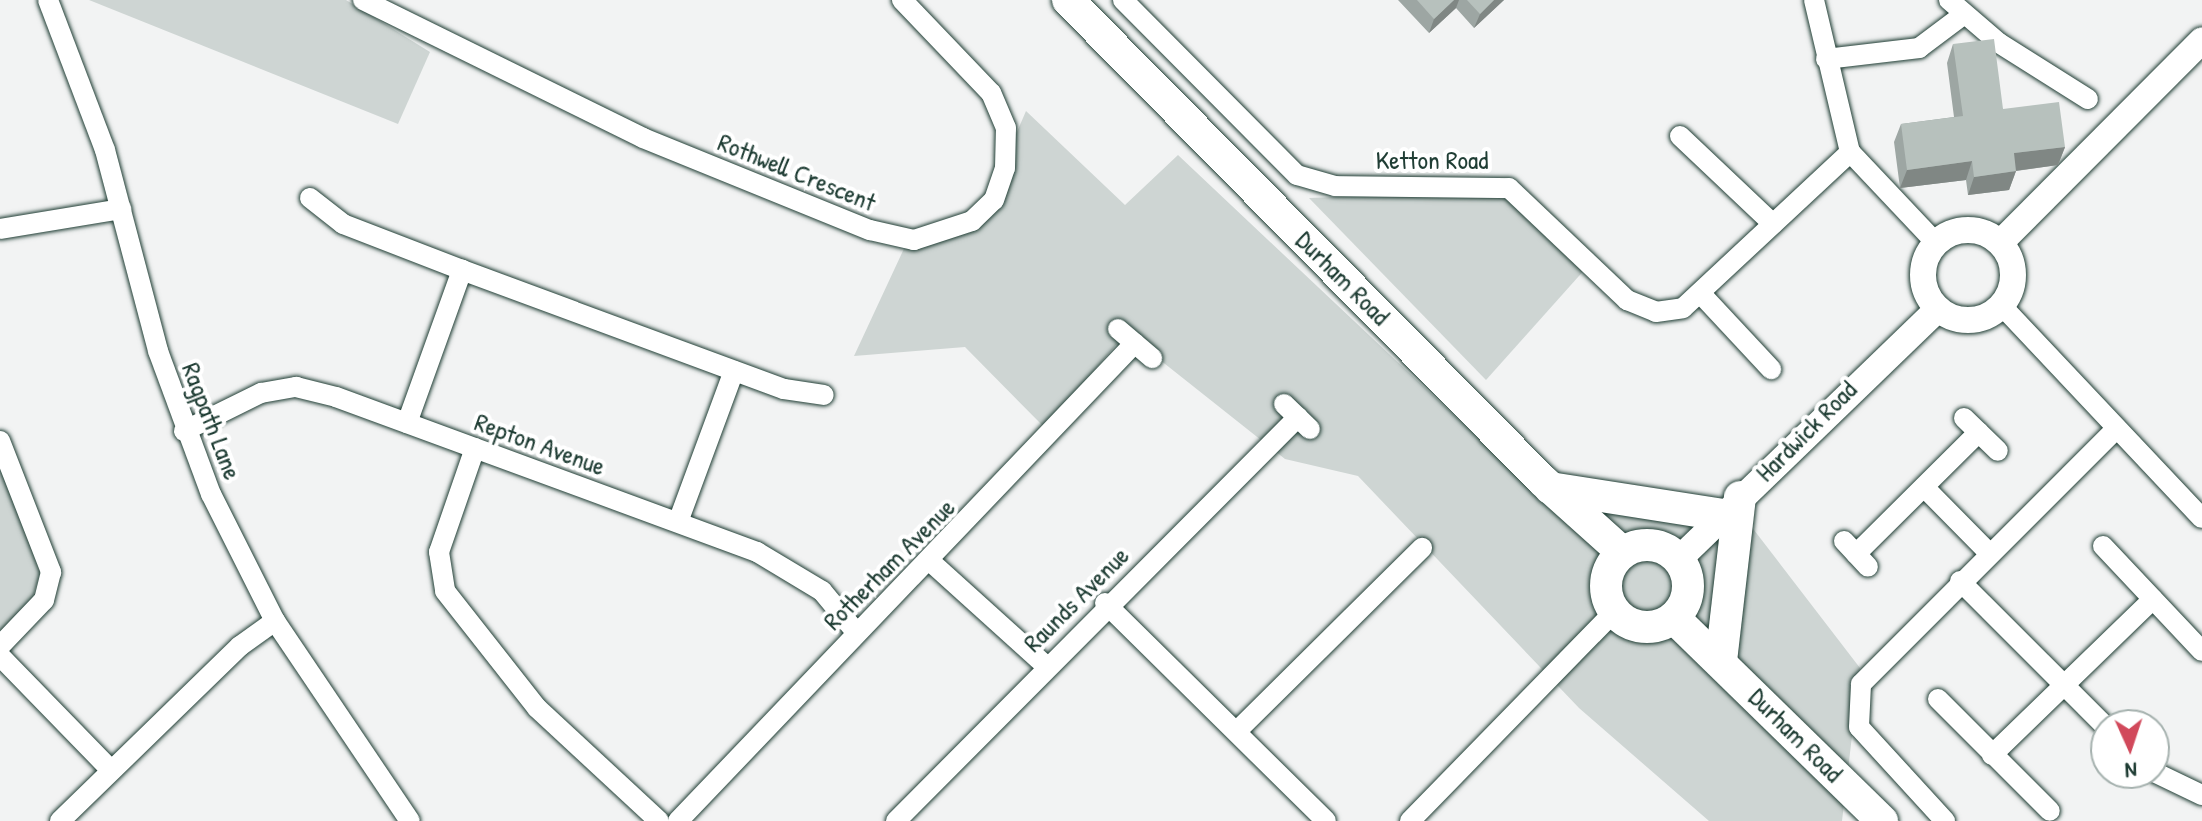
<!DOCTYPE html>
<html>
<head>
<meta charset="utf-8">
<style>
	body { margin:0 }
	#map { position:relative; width:2202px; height:821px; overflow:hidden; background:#f2f3f3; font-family:"Patrick Hand",sans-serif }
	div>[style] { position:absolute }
	.green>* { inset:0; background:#ced5d3 }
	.roads { filter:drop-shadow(0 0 2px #1f3d34) drop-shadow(0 0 2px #1f3d34) }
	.minor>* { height:20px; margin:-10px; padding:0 10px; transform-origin:10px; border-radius:10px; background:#fff }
	.tertiary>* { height:26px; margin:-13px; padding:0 13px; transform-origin:13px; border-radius:13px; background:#fff }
	.tertiary>.ring { margin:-13px; padding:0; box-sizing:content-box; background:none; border:26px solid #fff; border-radius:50% }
	.primary>* { height:32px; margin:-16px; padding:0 16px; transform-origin:16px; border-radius:16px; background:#fff }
	.primary>.ring { margin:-16px; padding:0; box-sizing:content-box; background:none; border:32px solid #fff; border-radius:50% }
	.wall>* { inset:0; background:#9da6a3 }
	.shaded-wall>* { inset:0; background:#808784 }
	.building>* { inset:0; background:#b7c1bd }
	span { translate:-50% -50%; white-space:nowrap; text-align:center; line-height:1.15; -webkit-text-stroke:8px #fff; paint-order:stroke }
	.street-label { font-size:26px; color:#1f3d34 }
	.north { position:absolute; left:2090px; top:709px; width:80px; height:80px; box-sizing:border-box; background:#fff; border:2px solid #a5b1ae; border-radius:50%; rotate:177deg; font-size:22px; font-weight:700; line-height:32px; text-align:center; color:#1f3d34 }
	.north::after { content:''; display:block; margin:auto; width:28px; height:36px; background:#d1495b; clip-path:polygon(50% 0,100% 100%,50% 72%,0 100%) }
</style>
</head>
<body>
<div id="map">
	<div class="green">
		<i style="clip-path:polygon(89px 0,346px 0,430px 52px,398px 124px)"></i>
		<i style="clip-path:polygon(1026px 111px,1125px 205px,1178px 155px,1511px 469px,1734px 504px,1860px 668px,1842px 821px,1709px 821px,1579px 708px,1358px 476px,1285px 459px,1126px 333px,1045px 428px,965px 347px,854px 356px,908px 240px,978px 222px)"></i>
		<i style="clip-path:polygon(1501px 191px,1587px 267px,1486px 380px,1309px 198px)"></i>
		<i style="clip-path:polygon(0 460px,40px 573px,31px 603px,0 637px)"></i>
	</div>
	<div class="roads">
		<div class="minor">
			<i style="left:48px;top:0;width:160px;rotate:69.2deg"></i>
			<i style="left:105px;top:150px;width:208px;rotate:75.2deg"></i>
			<i style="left:158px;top:351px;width:153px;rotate:69.7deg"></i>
			<i style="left:211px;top:494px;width:142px;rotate:63.3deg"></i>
			<i style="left:275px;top:621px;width:241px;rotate:56deg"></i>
			<i style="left:363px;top:0;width:312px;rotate:26.2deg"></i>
			<i style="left:643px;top:138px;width:245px;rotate:22.1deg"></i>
			<i style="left:870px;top:230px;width:45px;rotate:12.8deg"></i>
			<i style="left:914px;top:240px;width:61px;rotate:-18.1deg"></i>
			<i style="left:972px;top:221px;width:30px;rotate:-44deg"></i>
			<i style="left:994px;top:200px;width:34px;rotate:-71deg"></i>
			<i style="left:1005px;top:168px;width:40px;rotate:-88.6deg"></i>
			<i style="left:1006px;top:128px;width:38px;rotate:-113deg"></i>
			<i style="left:991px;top:93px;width:129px;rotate:-133.7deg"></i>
			<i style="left:1123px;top:0;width:247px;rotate:45.2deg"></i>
			<i style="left:1297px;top:175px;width:40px;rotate:16deg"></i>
			<i style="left:1335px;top:186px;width:174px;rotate:0.7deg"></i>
			<i style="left:1509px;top:188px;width:163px;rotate:43.5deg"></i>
			<i style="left:1627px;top:300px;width:31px;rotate:22deg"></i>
			<i style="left:1656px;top:312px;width:27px;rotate:-8deg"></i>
			<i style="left:1683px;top:308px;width:229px;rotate:-43deg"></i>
			<i style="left:1814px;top:0;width:156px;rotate:76.7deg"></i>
			<i style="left:1850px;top:152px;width:127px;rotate:46.6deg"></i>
			<i style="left:1949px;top:0;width:66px;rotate:40.7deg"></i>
			<i style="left:1999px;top:43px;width:105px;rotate:32.2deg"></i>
			<i style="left:1826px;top:59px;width:94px;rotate:-6.7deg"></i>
			<i style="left:1919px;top:48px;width:55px;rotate:-36.9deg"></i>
			<i style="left:1680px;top:136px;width:128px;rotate:43.4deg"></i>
			<i style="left:310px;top:198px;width:42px;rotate:38.2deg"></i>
			<i style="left:343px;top:224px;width:128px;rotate:21.1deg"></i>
			<i style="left:462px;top:270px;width:343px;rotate:20.3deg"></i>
			<i style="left:784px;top:389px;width:40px;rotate:8.5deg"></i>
			<i style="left:0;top:229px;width:123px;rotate:-9.4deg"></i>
			<i style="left:1701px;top:294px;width:103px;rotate:47deg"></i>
			<i style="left:2002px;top:306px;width:291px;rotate:46.7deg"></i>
			<i style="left:1118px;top:329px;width:45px;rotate:40.5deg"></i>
			<i style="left:1284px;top:404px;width:36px;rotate:44deg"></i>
			<i style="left:1964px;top:418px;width:47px;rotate:44.1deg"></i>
			<i style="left:407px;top:423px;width:163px;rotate:-70.2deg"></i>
			<i style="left:184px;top:431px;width:86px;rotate:-26.3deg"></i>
			<i style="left:261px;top:393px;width:36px;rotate:-10deg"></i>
			<i style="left:296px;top:387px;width:41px;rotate:14deg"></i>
			<i style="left:336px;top:397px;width:449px;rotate:20.2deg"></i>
			<i style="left:757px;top:552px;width:76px;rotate:31deg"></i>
			<i style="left:822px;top:591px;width:53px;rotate:50.3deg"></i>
			<i style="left:0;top:441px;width:141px;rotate:68.7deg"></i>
			<i style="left:51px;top:572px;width:29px;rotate:104deg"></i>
			<i style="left:44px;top:600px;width:64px;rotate:133.7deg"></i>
			<i style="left:475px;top:448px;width:110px;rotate:109.1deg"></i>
			<i style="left:439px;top:552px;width:39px;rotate:81deg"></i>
			<i style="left:445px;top:591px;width:149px;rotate:51.8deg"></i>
			<i style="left:537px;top:708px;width:166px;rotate:42.8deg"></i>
			<i style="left:1924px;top:487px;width:93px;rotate:45.4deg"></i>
			<i style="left:678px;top:522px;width:161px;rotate:-69.7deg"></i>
			<i style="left:1844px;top:541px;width:35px;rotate:47deg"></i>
			<i style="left:2103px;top:546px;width:144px;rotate:46.7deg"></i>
			<i style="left:1856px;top:554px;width:173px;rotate:-44.8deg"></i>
			<i style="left:931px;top:562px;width:155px;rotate:42.1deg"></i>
			<i style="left:1960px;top:581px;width:206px;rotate:45deg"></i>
			<i style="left:1105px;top:603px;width:310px;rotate:44.6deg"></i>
			<i style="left:0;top:656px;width:159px;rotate:45.8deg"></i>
			<i style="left:1938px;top:699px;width:158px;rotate:45deg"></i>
			<i style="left:1238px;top:730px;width:259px;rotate:-44.7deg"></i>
			<i style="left:1992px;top:755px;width:224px;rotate:-44.1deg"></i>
			<i style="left:2154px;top:772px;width:53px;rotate:25.6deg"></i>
			<i style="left:60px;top:821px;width:251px;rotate:-44.2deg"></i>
			<i style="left:240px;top:646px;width:43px;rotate:-35.5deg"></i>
			<i style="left:678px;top:821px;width:661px;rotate:-46.29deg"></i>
			<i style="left:896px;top:821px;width:570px;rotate:-45.14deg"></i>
			<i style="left:1410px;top:821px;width:292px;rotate:-45.7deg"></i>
			<i style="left:1945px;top:821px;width:127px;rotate:-132.5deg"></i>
			<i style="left:1859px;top:727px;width:43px;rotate:-87.3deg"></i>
			<i style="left:1861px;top:684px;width:361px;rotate:-45deg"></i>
		</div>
		<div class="tertiary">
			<i class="ring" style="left:1923px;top:230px;width:64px;height:64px"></i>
			<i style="left:2000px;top:243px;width:286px;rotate:-45.1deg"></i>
			<i style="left:1679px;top:559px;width:360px;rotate:-44deg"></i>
		</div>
		<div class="primary">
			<i style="left:1068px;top:0;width:676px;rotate:45.36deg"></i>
			<i style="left:1543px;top:481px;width:106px;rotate:41.9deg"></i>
			<i style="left:1550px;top:488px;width:174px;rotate:8.9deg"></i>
			<i class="ring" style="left:1606px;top:545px;width:50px;height:50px"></i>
			<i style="left:1674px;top:618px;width:291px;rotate:44.3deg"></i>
			<i style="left:1721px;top:661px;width:165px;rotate:-83.4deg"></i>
		</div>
	</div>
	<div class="wall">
		<i style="clip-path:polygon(1398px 0,1504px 0,1474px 28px,1456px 8px,1429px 33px)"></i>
		<i style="clip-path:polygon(1953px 44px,2003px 109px,2065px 147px,2058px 165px,2016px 171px,2009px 190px,1968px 195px,1966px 180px,1900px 188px,1894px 142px,1901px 124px,1954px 117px,1947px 63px)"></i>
	</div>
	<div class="shaded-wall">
		<i style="clip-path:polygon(1454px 0,1459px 0,1456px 8px,1429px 33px,1434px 19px)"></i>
		<i style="clip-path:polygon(1494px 0,1504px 0,1474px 28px,1480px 14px)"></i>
		<i style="clip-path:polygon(2065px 147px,2058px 165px,2007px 172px,2014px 153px)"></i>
		<i style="clip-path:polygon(1972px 161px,1966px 180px,1900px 188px,1907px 170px)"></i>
		<i style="clip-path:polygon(2016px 171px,2009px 190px,1968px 195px,1974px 177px)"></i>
	</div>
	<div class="building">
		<i style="clip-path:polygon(1417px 0,1454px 0,1434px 19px)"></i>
		<i style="clip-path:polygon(1467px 0,1494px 0,1480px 14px)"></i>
		<i style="clip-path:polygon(1994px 39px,2003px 109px,2059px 102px,2065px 147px,2014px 153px,2016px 171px,1974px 177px,1972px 161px,1907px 170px,1901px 124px,1963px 116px,1953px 44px)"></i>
	</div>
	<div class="street-label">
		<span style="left:1432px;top:160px">Ketton Road</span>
		<span style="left:797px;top:172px;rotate:22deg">Rothwell Crescent</span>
		<span style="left:1343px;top:278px;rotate:45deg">Durham Road</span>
		<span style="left:212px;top:421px;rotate:69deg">Ragpath Lane</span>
		<span style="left:1806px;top:431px;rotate:-45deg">Hardwick Road</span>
		<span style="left:540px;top:444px;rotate:20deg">Repton Avenue</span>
		<span style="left:889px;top:564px;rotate:-45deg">Rotherham Avenue</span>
		<span style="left:1076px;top:599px;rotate:-45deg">Raunds Avenue</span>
		<span style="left:1796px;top:735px;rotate:45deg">Durham Road</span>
	</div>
	<div class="north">N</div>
</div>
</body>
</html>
